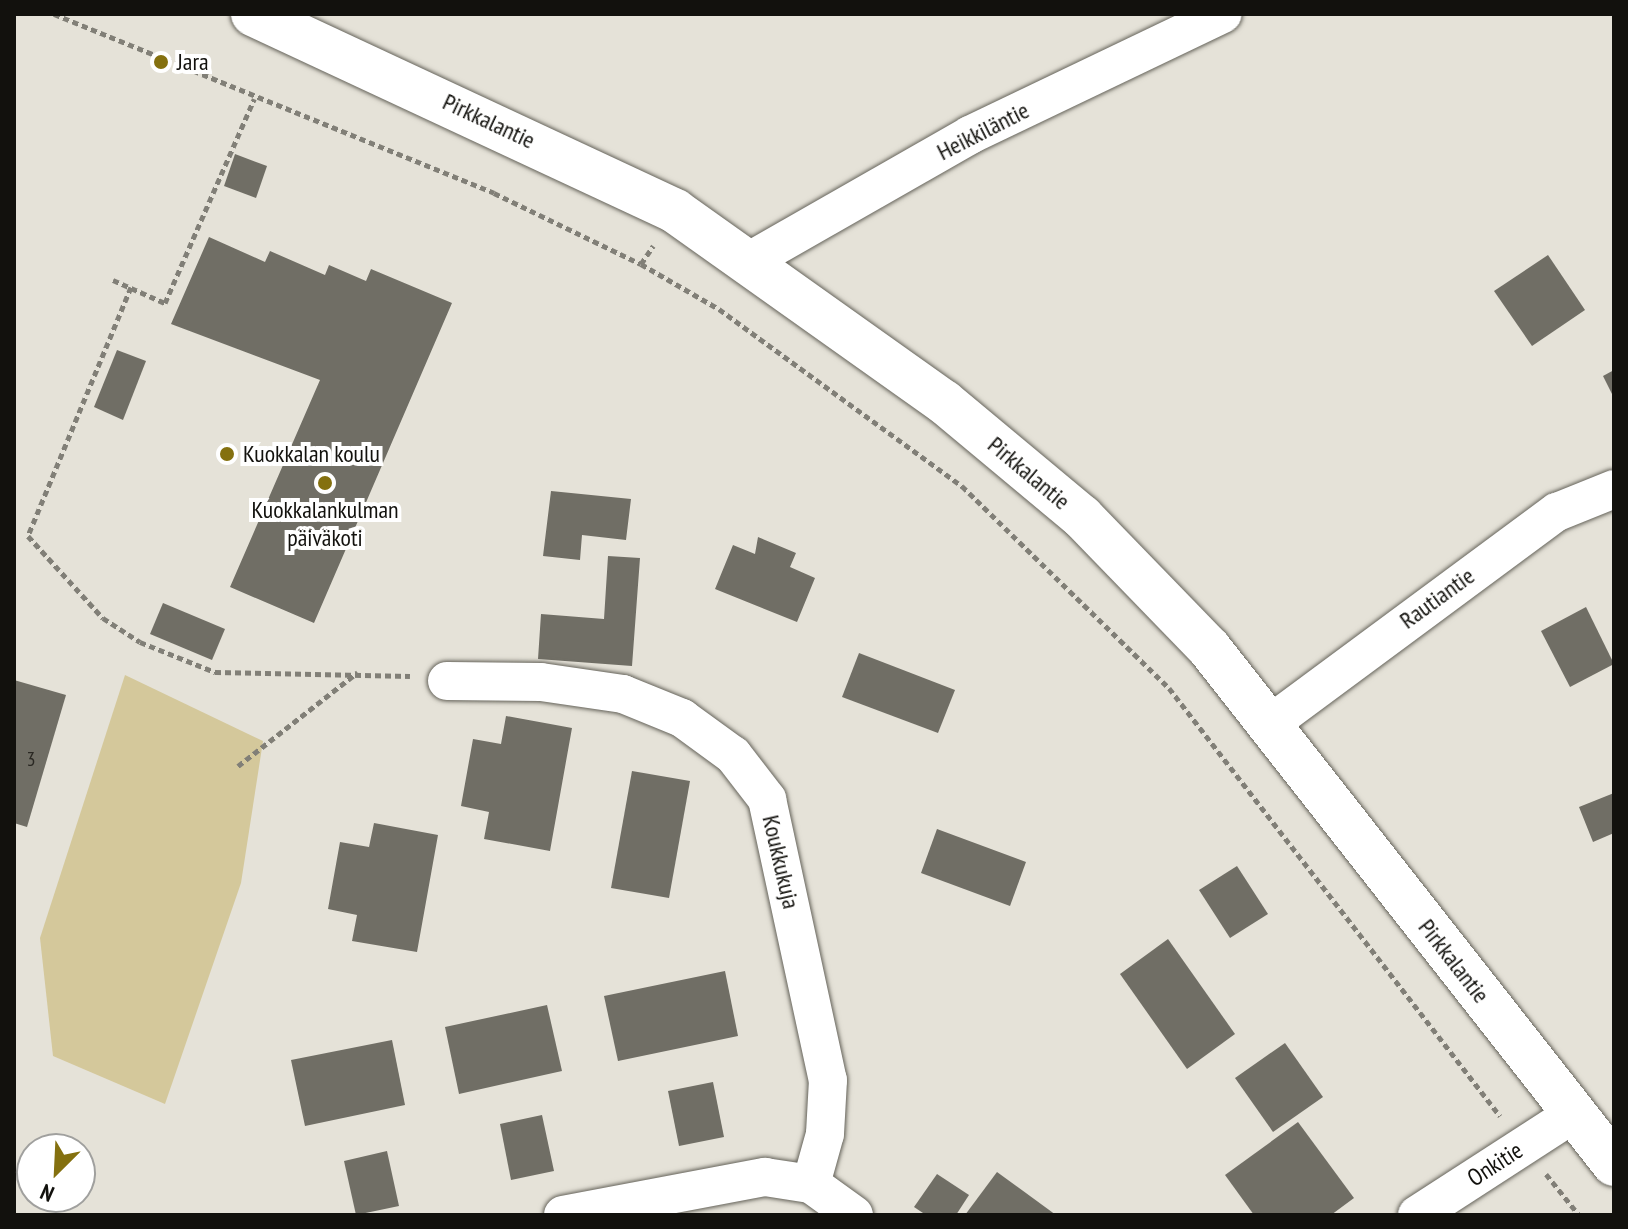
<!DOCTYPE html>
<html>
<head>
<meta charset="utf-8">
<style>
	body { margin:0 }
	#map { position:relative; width:1628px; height:1229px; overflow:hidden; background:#e5e2d8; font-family:"PT Sans Narrow",sans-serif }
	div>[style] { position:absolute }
	.green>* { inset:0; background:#d4c89b }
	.building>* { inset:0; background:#706e65 }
	.path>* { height:5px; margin-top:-2.5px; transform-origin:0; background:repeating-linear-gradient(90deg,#817f77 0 6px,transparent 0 10px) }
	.roads { filter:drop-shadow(0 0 2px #65635a) drop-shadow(0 0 2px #65635a) }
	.minor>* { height:38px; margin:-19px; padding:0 19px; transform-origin:19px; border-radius:19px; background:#fff }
	.tertiary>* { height:44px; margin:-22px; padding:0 22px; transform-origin:22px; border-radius:22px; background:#fff }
	.dots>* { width:22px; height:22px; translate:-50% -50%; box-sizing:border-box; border:4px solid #fff; border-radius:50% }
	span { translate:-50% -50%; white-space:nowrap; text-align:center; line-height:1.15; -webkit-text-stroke:8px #fff; paint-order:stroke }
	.number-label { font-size:20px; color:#2a2823 }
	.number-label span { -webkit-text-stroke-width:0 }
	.poi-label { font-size:24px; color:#12110d }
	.left { translate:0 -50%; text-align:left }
	.street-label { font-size:24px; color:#12110d }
	.frame { position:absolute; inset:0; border:16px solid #12110d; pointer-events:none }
	.north { position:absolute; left:16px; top:1133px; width:80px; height:80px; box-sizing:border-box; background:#fff; border:2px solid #a0a09e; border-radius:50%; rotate:204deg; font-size:22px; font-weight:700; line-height:32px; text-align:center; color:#12110d }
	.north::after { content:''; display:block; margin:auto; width:28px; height:36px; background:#84700f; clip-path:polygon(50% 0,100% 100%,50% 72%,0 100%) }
</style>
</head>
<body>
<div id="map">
	<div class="green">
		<i style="clip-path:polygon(125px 675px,263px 741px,241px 883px,165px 1104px,53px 1056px,40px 938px)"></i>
	</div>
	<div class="building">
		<i style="clip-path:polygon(235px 154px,267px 166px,256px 198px,224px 186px)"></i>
		<i style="clip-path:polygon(209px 237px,265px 262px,270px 251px,325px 275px,329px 265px,366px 281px,371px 269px,452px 303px,314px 623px,230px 587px,320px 380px,171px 324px)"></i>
		<i style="clip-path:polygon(1548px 255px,1585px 310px,1532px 346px,1494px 291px)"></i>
		<i style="clip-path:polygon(117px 350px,146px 361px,123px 420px,94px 407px)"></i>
		<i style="clip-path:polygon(1614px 370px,1614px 398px,1603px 376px)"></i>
		<i style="clip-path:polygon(551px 491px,631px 499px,626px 540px,582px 535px,580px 560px,543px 556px)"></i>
		<i style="clip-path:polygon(758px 537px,796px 553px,790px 567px,815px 578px,797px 622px,715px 589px,733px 545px,755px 554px)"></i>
		<i style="clip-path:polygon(608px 556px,640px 558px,632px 666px,538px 659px,541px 614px,604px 619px)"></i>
		<i style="clip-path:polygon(163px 603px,225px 629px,212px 660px,150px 634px)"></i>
		<i style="clip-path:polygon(1586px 607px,1614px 664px,1570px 687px,1541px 631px)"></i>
		<i style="clip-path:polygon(859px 653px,955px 690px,938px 733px,842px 697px)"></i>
		<i style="clip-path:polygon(14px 680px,66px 695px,27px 827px,14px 823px)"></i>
		<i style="clip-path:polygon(506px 716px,572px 728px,550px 851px,484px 839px,489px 812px,461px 806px,473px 739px,501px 744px)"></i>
		<i style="clip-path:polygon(632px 771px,690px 781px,669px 898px,611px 888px)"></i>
		<i style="clip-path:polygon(1614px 793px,1614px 833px,1593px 842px,1579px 807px)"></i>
		<i style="clip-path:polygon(374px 823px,438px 835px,417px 952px,352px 941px,357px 915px,328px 909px,340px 842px,369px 847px)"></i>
		<i style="clip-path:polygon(937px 829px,1026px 862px,1010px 906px,921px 873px)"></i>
		<i style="clip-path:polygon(1237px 866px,1268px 914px,1230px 938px,1199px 890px)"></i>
		<i style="clip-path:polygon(1168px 939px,1235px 1034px,1187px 1069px,1120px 974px)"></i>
		<i style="clip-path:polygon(725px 971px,738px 1036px,618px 1061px,604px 996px)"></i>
		<i style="clip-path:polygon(547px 1005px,562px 1071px,459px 1094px,445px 1027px)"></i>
		<i style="clip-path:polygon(392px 1040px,405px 1105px,305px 1126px,291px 1060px)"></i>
		<i style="clip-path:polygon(1285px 1043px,1323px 1097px,1273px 1132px,1235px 1078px)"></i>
		<i style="clip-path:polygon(713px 1082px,724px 1137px,679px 1146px,668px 1091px)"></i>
		<i style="clip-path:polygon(542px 1115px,554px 1171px,511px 1180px,500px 1124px)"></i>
		<i style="clip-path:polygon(1298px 1122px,1354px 1198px,1331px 1215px,1254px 1215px,1225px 1175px)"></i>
		<i style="clip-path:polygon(387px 1151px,399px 1206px,356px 1215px,344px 1161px)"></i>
		<i style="clip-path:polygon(997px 1172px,1056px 1215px,965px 1215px)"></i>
		<i style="clip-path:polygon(937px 1174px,969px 1195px,956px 1215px,926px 1215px,914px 1207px)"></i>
	</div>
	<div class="path">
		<i style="left:54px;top:14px;width:475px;rotate:22.1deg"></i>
		<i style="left:494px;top:193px;width:163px;rotate:25.8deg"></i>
		<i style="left:641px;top:264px;width:90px;rotate:30deg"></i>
		<i style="left:719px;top:309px;width:301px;rotate:36.1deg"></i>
		<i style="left:962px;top:486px;width:289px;rotate:44.3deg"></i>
		<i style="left:1169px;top:688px;width:541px;rotate:52.28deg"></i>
		<i style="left:641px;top:264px;width:22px;rotate:-56deg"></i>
		<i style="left:113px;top:280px;width:57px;rotate:23.9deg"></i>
		<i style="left:165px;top:303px;width:223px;rotate:-66.4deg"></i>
		<i style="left:131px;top:287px;width:269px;rotate:112.5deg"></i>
		<i style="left:28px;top:536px;width:111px;rotate:47.6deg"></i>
		<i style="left:103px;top:618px;width:44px;rotate:33deg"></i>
		<i style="left:140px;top:642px;width:81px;rotate:21.8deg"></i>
		<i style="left:215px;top:672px;width:195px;rotate:1.2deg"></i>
		<i style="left:238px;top:766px;width:152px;rotate:-38.1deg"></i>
		<i style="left:1546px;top:1174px;width:53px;rotate:51.2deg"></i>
	</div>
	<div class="roads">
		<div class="minor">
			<i style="left:751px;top:260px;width:252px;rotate:-29.7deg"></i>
			<i style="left:970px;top:135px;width:280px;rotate:-25.6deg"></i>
			<i style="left:447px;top:681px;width:94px;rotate:0.6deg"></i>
			<i style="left:541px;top:682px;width:83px;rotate:8.3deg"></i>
			<i style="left:623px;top:694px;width:64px;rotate:22.1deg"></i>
			<i style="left:682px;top:718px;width:63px;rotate:36deg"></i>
			<i style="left:733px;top:755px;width:56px;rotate:52.3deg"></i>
			<i style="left:767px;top:799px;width:288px;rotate:77.8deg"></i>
			<i style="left:828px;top:1080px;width:54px;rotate:93.2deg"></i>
			<i style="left:825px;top:1134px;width:52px;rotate:105.6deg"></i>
			<i style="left:1270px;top:724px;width:357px;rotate:-36.5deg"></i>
			<i style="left:1557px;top:512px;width:61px;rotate:-22deg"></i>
			<i style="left:563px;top:1215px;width:206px;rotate:-10.7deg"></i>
			<i style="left:765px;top:1177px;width:47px;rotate:8.7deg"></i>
			<i style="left:811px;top:1184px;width:53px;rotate:35.8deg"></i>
			<i style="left:1417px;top:1215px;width:186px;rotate:-32.9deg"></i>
		</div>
		<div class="tertiary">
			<i style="left:253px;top:14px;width:466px;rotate:25deg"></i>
			<i style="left:675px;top:211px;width:330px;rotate:35.4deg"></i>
			<i style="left:944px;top:402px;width:180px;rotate:39.8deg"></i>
			<i style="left:1082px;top:517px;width:182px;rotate:45.9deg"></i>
			<i style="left:1209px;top:648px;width:656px;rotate:51.87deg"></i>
		</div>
	</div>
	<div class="dots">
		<i style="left:161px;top:62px;background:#84700f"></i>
		<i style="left:227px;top:454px;background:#84700f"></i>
		<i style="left:325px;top:483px;background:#84700f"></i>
	</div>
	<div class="number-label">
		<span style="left:31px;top:759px">3</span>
	</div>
	<div class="poi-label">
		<span class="left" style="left:177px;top:62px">Jara</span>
		<span class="left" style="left:243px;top:454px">Kuokkalan koulu</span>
		<span style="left:325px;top:524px">Kuokkalankulman<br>päiväkoti</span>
	</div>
	<div class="street-label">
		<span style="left:489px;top:121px;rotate:25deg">Pirkkalantie</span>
		<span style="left:983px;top:131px;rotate:-27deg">Heikkiläntie</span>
		<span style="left:1029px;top:473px;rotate:40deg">Pirkkalantie</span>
		<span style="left:1437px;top:598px;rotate:-36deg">Rautiantie</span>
		<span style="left:781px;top:862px;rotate:77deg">Koukkukuja</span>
		<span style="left:1454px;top:961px;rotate:52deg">Pirkkalantie</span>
		<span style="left:1495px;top:1164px;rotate:-33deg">Onkitie</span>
	</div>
	<div class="frame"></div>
	<div class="north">N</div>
</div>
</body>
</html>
